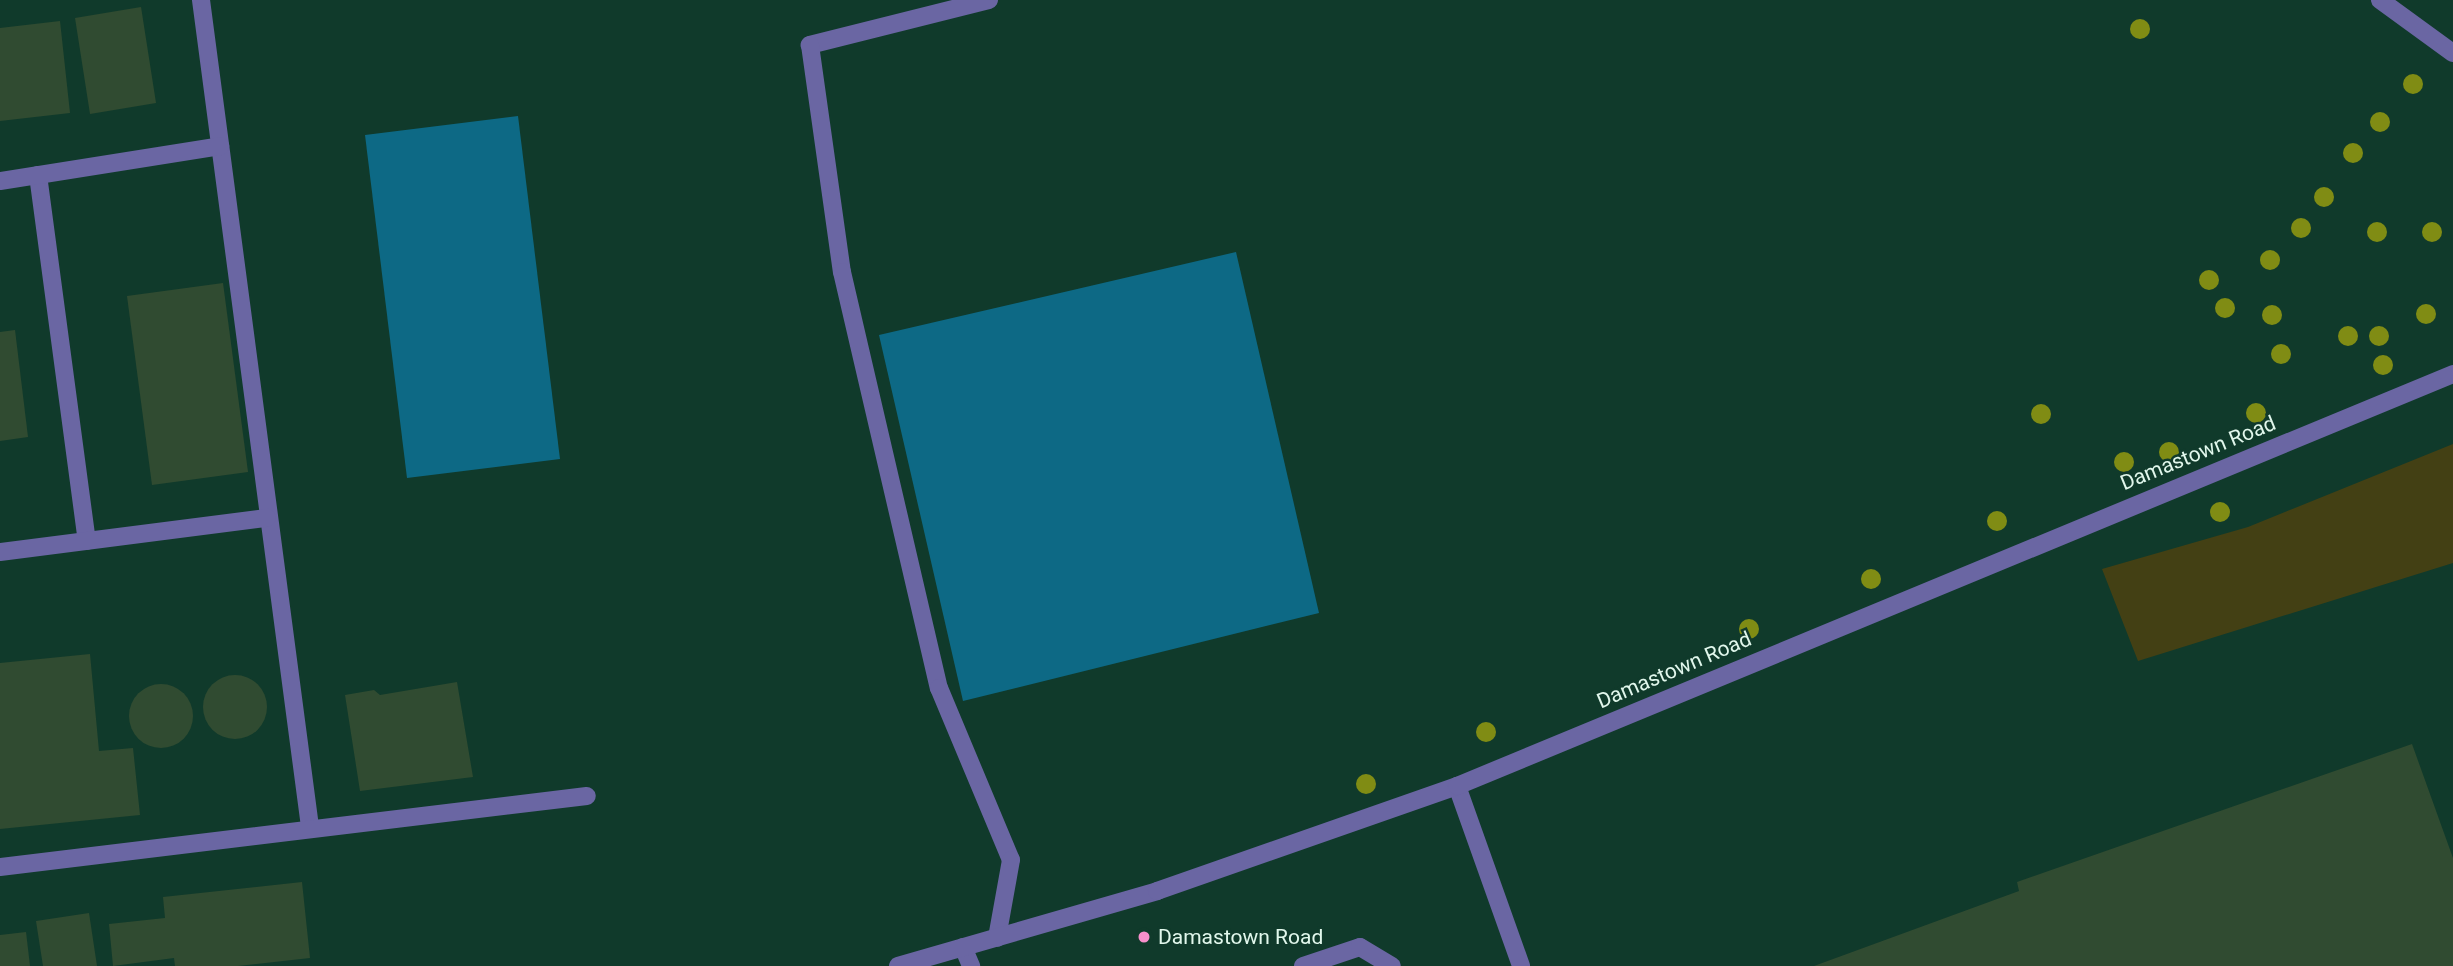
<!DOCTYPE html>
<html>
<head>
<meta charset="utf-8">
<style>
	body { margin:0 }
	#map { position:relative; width:2453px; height:966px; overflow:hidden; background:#103a2b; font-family:Roboto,sans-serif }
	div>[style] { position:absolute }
	.green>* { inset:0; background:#434014 }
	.water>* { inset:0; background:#0d6985 }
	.building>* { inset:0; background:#304b31 }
	.round { border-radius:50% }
	.minor>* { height:18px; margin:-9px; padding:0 9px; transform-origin:9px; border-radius:9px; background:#6a66a3 }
	.trees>* { width:20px; height:20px; margin:-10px; border-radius:50%; background:#808c14 }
	.dots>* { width:19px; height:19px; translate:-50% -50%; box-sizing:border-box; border:4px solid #103a2b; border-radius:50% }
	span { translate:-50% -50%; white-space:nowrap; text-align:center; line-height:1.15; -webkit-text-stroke:5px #103a2b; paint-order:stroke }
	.street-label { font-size:21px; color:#e1f7ec }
	.poi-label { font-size:21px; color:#e1f7ec }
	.left { translate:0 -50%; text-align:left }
</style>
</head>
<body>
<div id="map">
	<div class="green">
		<i style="clip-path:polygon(2453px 444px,2453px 563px,2138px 661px,2102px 569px,2248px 527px)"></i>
	</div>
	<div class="water">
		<i style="clip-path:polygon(518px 116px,560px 459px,407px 478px,365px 135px)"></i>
		<i style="clip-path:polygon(1236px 252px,1319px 613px,963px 701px,879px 335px)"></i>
	</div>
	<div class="building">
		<i style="clip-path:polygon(141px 7px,156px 103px,90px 114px,75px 18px)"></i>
		<i style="clip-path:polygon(60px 21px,70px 113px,0 121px,0 28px)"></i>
		<i style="clip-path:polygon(223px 283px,248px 472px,152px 485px,127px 296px)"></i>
		<i style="clip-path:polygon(15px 330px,28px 437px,0 441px,0 332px)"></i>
		<i style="clip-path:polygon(90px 654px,99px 751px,133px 748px,140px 815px,0 829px,0 663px)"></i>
		<i class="round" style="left:203px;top:675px;width:64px;height:64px"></i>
		<i style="clip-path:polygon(457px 682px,473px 777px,360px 791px,345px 695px,374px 690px,380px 695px)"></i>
		<i class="round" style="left:129px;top:684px;width:64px;height:64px"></i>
		<i style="clip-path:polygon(2412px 744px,2453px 858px,2453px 966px,1814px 966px,2019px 891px,2017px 882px)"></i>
		<i style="clip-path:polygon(302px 882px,310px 958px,238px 966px,175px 966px,174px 958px,113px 966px,109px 924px,165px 918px,163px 897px)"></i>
		<i style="clip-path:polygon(89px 913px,97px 966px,43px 966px,36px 921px)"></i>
		<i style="clip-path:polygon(26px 932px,30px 966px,0 966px,0 935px)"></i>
	</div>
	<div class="minor">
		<i style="left:201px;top:0;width:834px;rotate:82.49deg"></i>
		<i style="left:989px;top:0;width:185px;rotate:165.9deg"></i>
		<i style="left:810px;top:45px;width:229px;rotate:82deg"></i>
		<i style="left:842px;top:272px;width:427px;rotate:76.9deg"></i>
		<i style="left:939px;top:688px;width:186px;rotate:67.3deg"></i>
		<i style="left:1011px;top:860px;width:79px;rotate:100.2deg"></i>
		<i style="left:2380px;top:0;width:90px;rotate:36deg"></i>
		<i style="left:38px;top:175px;width:369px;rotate:82.4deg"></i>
		<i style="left:0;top:181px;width:223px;rotate:-9deg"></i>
		<i style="left:0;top:552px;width:269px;rotate:-7.3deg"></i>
		<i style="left:1457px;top:786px;width:191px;rotate:70.4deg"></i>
		<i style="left:0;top:867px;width:591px;rotate:-6.9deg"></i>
		<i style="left:963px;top:947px;width:21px;rotate:67deg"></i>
		<i style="left:898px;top:966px;width:270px;rotate:-16.1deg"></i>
		<i style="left:1157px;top:891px;width:318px;rotate:-19.3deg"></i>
		<i style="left:1457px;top:786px;width:1078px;rotate:-22.47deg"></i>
		<i style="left:1303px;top:966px;width:60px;rotate:-18.4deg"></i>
		<i style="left:1360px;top:947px;width:37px;rotate:31deg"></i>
	</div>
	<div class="trees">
		<i style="left:2140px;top:29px"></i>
		<i style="left:2413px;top:84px"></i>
		<i style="left:2380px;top:122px"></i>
		<i style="left:2353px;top:153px"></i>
		<i style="left:2324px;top:197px"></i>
		<i style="left:2301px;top:228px"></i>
		<i style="left:2377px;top:232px"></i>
		<i style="left:2432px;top:232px"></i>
		<i style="left:2270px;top:260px"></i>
		<i style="left:2209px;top:280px"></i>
		<i style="left:2225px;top:308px"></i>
		<i style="left:2426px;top:314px"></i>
		<i style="left:2272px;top:315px"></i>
		<i style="left:2348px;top:336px"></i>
		<i style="left:2379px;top:336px"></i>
		<i style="left:2281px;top:354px"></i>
		<i style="left:2383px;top:365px"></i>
		<i style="left:2256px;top:413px"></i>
		<i style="left:2041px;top:414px"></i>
		<i style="left:2169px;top:452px"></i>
		<i style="left:2124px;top:462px"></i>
		<i style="left:2220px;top:512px"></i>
		<i style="left:1997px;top:521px"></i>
		<i style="left:1871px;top:579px"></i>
		<i style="left:1749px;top:629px"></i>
		<i style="left:1486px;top:732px"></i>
		<i style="left:1366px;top:784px"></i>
	</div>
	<div class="dots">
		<i style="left:1144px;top:937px;background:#f890cc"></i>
	</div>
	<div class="street-label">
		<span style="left:2198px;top:453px;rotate:-22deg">Damastown Road</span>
		<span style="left:1674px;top:670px;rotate:-23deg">Damastown Road</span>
	</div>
	<div class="poi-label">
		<span class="left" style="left:1158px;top:937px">Damastown Road</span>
	</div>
</div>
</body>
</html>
